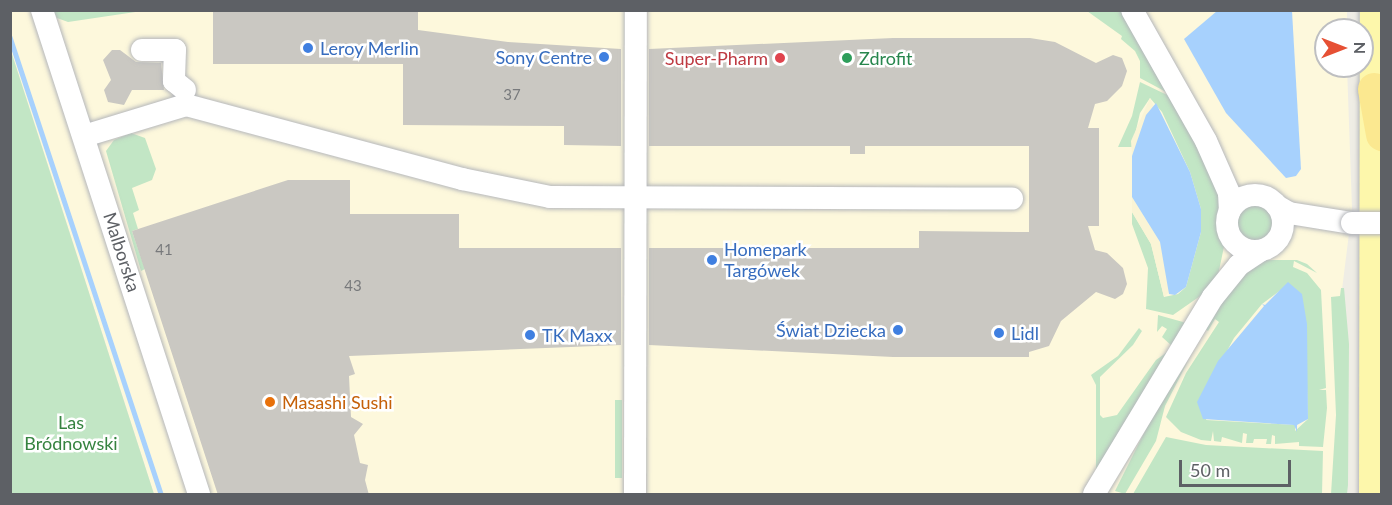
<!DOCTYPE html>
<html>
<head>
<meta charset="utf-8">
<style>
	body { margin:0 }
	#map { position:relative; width:1392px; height:505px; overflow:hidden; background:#efede5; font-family:Lato,sans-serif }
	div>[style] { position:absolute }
	.commercial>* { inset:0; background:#fdf8dc }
	.green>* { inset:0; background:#c2e6c5 }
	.sand>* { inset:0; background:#faf4d5 }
	.water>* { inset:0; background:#a7d1fd }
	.stream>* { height:4.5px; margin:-2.25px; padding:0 2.25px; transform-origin:2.25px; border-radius:2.25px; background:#a7d1fd }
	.building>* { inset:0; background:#cac8c2 }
	.roads { filter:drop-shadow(0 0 2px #b5b7bb) drop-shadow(0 0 2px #b5b7bb) }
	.minor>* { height:22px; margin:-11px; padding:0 11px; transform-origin:11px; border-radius:11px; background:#fff }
	.minor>.ring { margin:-11px; padding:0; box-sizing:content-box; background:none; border:22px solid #fff; border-radius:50% }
	.major>* { height:28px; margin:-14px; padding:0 14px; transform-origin:14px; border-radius:14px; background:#fdf7ab }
	.highway>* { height:33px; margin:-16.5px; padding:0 16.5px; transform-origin:16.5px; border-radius:16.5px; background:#fbe890 }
	.bridges { filter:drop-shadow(0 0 2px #b5b7bb) drop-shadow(0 0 2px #b5b7bb) }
	.minor-bridge>* { height:22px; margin:-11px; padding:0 11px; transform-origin:11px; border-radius:11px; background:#fff }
	.dots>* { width:16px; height:16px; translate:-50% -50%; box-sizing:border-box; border:3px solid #fff; border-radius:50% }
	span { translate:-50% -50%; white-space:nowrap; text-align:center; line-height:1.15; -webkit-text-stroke:5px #fff; paint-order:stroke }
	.number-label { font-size:15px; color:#787a7c }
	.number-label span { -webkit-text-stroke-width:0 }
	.shop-label { font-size:18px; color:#366cbe }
	.left { translate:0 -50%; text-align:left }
	.right { translate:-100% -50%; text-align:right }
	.health-label { font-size:18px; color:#be3a42 }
	.leisure-label { font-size:18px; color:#27864d }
	.street-label { font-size:18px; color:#5d6065 }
	.food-label { font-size:18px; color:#c56008 }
	.park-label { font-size:18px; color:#368340 }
	.frame { position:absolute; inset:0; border:12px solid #5d6065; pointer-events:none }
	.north { position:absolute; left:1314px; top:18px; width:60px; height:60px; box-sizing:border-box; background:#fff; border:2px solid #bebfc1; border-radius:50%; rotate:90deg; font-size:16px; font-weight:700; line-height:24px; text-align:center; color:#5d6065 }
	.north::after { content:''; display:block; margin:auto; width:21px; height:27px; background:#e65034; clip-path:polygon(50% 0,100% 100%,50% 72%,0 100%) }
	.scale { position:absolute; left:1179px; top:460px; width:112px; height:27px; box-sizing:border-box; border:3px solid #5d6065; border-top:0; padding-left:8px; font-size:18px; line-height:21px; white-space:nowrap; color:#5d6065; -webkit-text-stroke:4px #fff; paint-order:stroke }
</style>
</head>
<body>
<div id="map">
	<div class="commercial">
		<i style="clip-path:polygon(10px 11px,1347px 11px,1347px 30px,1326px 30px,1326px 66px,1347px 66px,1352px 209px,1341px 298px,1344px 494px,154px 494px,11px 51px)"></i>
	</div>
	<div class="green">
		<i style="clip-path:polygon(53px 11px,142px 11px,68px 22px,57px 18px)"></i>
		<i style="clip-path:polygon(1087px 11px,1124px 11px,1168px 93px,1140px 78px,1140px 61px,1135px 51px,1121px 39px,1122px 36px)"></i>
		<i style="clip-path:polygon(10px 51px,11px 51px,154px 494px,11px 494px)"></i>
		<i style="clip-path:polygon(1140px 82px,1184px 103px,1234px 199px,1260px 191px,1277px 200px,1287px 216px,1280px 243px,1264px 254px,1245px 254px,1226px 237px,1216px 285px,1173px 315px,1146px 309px,1148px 268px,1132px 224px,1132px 212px,1151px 244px,1164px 297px,1178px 294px,1186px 287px,1201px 232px,1201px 209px,1190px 172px,1162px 112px,1150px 98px,1140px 113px,1132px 147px,1118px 147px,1132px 116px)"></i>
		<i style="clip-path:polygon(131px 133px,145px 138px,156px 169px,152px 180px,132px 188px,139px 210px,133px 213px,138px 229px,132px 231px,145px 269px,141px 271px,106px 151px,114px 140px)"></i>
		<i style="clip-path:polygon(evenodd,1265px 260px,1297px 260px,1307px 264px,1317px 273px,1294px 261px,1293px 267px,1307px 273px,1321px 290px,1326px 388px,1319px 390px,1326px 390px,1327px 408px,1323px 447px,1299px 446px,1299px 442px,1275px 444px,1275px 436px,1272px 435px,1271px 444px,1266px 444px,1267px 439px,1254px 439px,1253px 443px,1246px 443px,1247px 434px,1243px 433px,1242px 443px,1222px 437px,1221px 442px,1214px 441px,1213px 431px,1211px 441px,1201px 440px,1181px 432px,1166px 417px,1186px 373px,1219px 322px,1215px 319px,1208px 331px,1200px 325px,1218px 293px,1265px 260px,1289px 284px,1305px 324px,1308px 419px,1295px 431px,1295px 425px,1206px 420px,1220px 364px,1234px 338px,1262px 304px,1289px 284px)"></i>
		<i style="clip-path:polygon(1341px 288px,1344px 288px,1349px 344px,1348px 485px,1347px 494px,1331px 494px,1336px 415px,1331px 297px,1340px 296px)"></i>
		<i style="clip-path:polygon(1158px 315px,1183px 322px,1193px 327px,1172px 346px,1162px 337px,1167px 329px,1162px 326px,1157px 332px)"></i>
		<i style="clip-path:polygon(1139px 328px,1142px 331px,1133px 345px,1100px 377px,1100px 415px,1103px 418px,1117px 415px,1156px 360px,1170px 350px,1096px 483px,1096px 385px,1091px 375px,1118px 356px)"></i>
		<i style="clip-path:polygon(1188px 361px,1165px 406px,1156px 441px,1125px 494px,1115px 491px,1153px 415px)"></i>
		<i style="clip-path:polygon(615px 400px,622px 400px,622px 478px,615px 478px)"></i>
		<i style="clip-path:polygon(1166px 437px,1206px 445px,1323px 451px,1322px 494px,1133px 494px)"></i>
	</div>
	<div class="sand">
		<i style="clip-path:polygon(1150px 98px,1154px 107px,1132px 156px,1131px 141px)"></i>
		<i style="clip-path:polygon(1132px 197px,1160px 242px,1170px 291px,1164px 297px,1151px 244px,1132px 212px)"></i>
	</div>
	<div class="water">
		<i style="clip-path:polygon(1217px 11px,1292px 11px,1301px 169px,1296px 176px,1286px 178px,1226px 113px,1184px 39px)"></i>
		<i style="clip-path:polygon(1156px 103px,1190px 172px,1201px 209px,1201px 232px,1186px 287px,1175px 295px,1169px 294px,1160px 242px,1132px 197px,1132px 156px,1146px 115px)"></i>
		<i style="clip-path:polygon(1288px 282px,1302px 294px,1307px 324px,1308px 419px,1297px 425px,1297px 432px,1294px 425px,1203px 419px,1197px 402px,1218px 361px,1264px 306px,1262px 304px,1265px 305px)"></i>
	</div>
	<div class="stream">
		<i style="left:10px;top:37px;width:481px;rotate:71.7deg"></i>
	</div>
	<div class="building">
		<i style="clip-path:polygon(213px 10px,418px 10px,418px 30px,508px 42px,621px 49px,621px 146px,564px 145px,564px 126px,403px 125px,403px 64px,213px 64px)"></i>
		<i style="clip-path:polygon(893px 38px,1030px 38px,1055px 42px,1096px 63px,1113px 55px,1122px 58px,1127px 71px,1122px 86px,1107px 101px,1095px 104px,1088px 128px,1099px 128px,1099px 226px,1088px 226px,1095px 250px,1107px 253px,1123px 268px,1127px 284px,1123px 294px,1115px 299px,1096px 292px,1061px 321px,1049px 346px,1029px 352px,1029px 357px,893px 357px,649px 345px,649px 248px,919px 248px,919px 231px,1029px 232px,1029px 146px,865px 146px,865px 154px,850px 154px,850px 146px,649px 146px,649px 49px)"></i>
		<i style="clip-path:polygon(120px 50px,136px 62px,161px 63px,164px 90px,132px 90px,124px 105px,108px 102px,104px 90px,111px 80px,103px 60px,112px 50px)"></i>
		<i style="clip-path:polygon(288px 180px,350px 180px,350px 214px,459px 214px,459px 248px,621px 248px,621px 345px,349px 356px,355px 374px,349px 376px,351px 417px,363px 424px,354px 435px,360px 463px,368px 465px,365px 480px,369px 495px,218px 495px,132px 231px)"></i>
	</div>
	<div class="roads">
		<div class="minor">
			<i style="left:42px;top:10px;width:509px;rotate:72.03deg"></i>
			<i style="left:1132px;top:10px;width:150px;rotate:60.5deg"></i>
			<i style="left:1206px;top:141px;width:57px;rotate:66.1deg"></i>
			<i style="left:1229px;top:193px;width:17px;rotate:87deg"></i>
			<i style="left:142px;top:50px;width:33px"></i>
			<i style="left:175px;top:50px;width:31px;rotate:92deg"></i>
			<i style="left:174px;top:81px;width:14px;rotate:39deg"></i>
			<i style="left:84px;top:136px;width:107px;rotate:-16.9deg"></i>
			<i style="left:186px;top:105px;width:286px;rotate:15deg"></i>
			<i style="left:462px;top:179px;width:90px;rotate:11.6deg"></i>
			<i style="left:550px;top:197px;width:462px;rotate:0.2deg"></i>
			<i class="ring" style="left:1227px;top:195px;width:34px;height:34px"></i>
			<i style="left:1277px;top:206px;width:14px;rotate:30deg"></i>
			<i style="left:1289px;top:213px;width:64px;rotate:9deg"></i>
			<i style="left:635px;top:494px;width:484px;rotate:-89.9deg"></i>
			<i style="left:1094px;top:494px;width:230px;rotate:-58.9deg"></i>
			<i style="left:1213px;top:297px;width:41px;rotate:-50.9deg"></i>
			<i style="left:1239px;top:265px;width:25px;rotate:-34deg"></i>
		</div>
		<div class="major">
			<i style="left:1373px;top:494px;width:484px;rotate:-89.9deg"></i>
		</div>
		<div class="highway">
			<i style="left:1374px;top:89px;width:46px;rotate:79.9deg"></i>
		</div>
	</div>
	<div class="bridges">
		<div class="minor-bridge">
			<i style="left:1352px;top:223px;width:30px"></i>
		</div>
	</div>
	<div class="dots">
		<i style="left:308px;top:48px;background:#3f7fe0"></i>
		<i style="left:604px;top:57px;background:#3f7fe0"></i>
		<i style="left:780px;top:58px;background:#e0444e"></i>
		<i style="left:847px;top:58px;background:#2e9e5b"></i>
		<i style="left:712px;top:260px;background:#3f7fe0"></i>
		<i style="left:898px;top:330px;background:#3f7fe0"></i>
		<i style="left:999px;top:333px;background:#3f7fe0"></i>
		<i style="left:530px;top:335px;background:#3f7fe0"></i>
		<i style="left:270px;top:402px;background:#e8710a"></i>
	</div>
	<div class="number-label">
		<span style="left:512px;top:95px">37</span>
		<span style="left:164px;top:250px">41</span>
		<span style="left:353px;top:286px">43</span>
	</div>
	<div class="shop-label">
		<span class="left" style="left:320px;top:48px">Leroy Merlin</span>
		<span class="right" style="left:592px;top:57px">Sony Centre</span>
		<span class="left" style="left:724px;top:260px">Homepark<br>Targówek</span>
		<span class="right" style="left:886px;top:330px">Świat Dziecka</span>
		<span class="left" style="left:1011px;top:333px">Lidl</span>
		<span class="left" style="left:542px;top:335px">TK Maxx</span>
	</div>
	<div class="health-label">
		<span class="right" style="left:768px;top:58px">Super-Pharm</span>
	</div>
	<div class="leisure-label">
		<span class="left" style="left:859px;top:58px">Zdrofit</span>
	</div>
	<div class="street-label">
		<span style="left:122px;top:252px;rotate:72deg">Malborska</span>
	</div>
	<div class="food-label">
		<span class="left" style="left:282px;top:402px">Masashi Sushi</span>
	</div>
	<div class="park-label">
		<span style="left:71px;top:433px">Las<br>Bródnowski</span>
	</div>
	<div class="frame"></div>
	<div class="north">N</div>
	<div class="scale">50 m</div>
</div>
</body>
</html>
